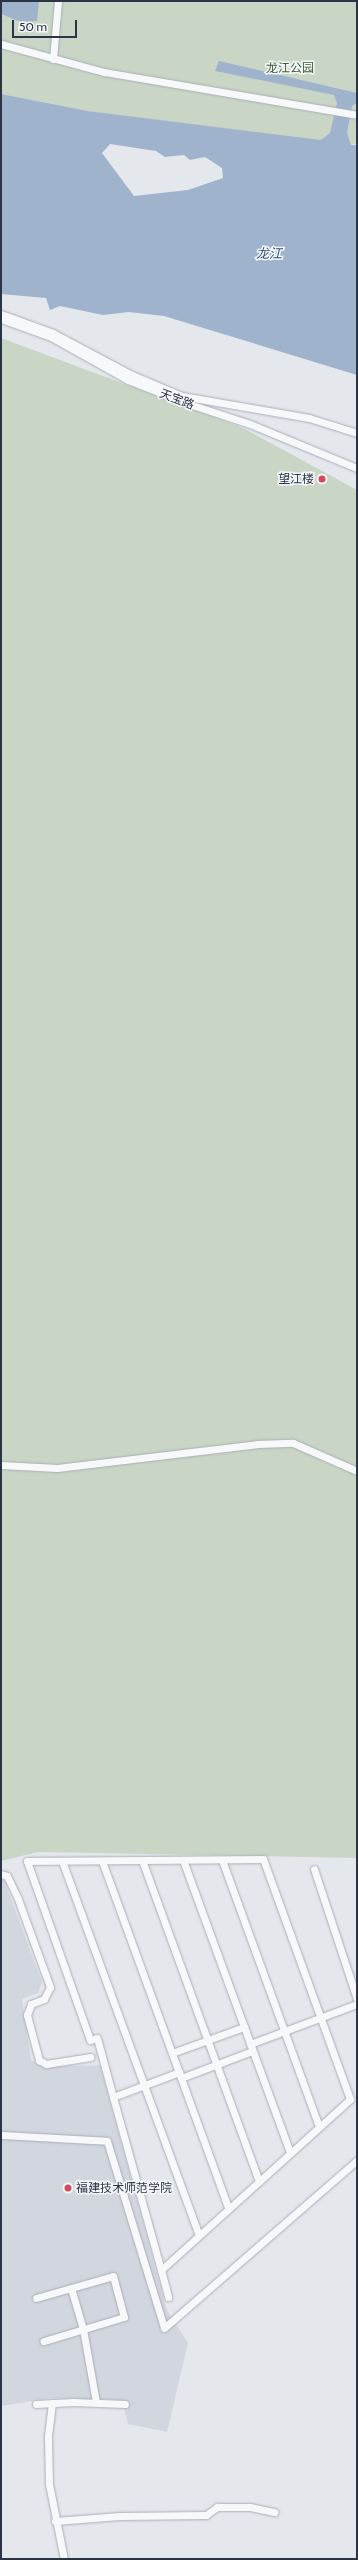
<!DOCTYPE html>
<html>
<head>
<meta charset="utf-8">
<style>
	body { margin:0 }
	#map { position:relative; width:358px; height:2560px; overflow:hidden; background:#e4e7ec; font-family:Cabin,"Noto Sans SC",sans-serif }
	div>[style] { position:absolute }
	.built>* { inset:0; background:#d2d6de }
	.green>* { inset:0; background:#c9d6c5 }
	.water>* { inset:0; background:#9fb4cc }
	.roads { filter:drop-shadow(0 0 1px #a9aeb7) drop-shadow(0 0 1px #a9aeb7) }
	.minor>* { height:7px; margin:-3.5px; padding:0 3.5px; transform-origin:3.5px; border-radius:3.5px; background:#f7f8fa }
	.dots>* { width:11px; height:11px; translate:-50% -50%; box-sizing:border-box; border:2px solid #f4f6f9; border-radius:50% }
	span { translate:-50% -50%; white-space:nowrap; text-align:center; line-height:1.15; -webkit-text-stroke:3px #f4f6f9; paint-order:stroke }
	.park-label { font-size:12px; color:#3f6138 }
	.street-label { font-size:12px; color:#2b3445 }
	.poi-label { font-size:12px; color:#2b3445 }
	.right { translate:-100% -50%; text-align:right }
	.left { translate:0 -50%; text-align:left }
	.water-label { font-size:13px; color:#34527a; font-style:italic }
	.frame { position:absolute; inset:0; border:2px solid #2b3445; pointer-events:none }
	.scale { position:absolute; left:12px; top:20px; width:65px; height:18px; box-sizing:border-box; border:2px solid #2b3445; border-top:0; padding-left:5px; font-size:12px; line-height:14px; white-space:nowrap; color:#2b3445; -webkit-text-stroke:3px #f4f6f9; paint-order:stroke }
</style>
</head>
<body>
<div id="map">
	<div class="built">
		<i style="clip-path:polygon(1px 1872px,42px 1982px,38px 1993px,22px 1999px,31px 2060px,43px 2067px,100px 2065px,167px 2310px,188px 2343px,167px 2432px,128px 2424px,122px 2400px,51px 2398px,1px 2406px)"></i>
	</div>
	<div class="green">
		<i style="clip-path:polygon(1px 1px,357px 1px,357px 143px,351px 145px,88px 111px,1px 94px)"></i>
		<i style="clip-path:polygon(1px 338px,243px 428px,357px 490px,357px 1858px,38px 1852px,1px 1861px)"></i>
	</div>
	<div class="water">
		<i style="clip-path:polygon(1px 1px,39px 1px,37px 21px,21px 22px,1px 14px)"></i>
		<i style="clip-path:polygon(evenodd,219px 61px,357px 93px,357px 103px,352px 106px,347px 133px,351px 145px,357px 145px,357px 375px,164px 316px,129px 312px,103px 315px,60px 306px,50px 310px,46px 298px,1px 294px,1px 94px,88px 111px,321px 140px,330px 133px,337px 103px,334px 95px,215px 71px,219px 61px,110px 144px,156px 151px,165px 157px,184px 155px,190px 160px,205px 157px,222px 168px,223px 178px,188px 190px,134px 196px,102px 153px,110px 144px)"></i>
	</div>
	<div class="roads">
		<div class="minor">
			<i style="left:1px;top:44px;width:107px;rotate:15.2deg"></i>
			<i style="left:104px;top:72px;width:257px;rotate:9.6deg"></i>
			<i style="left:53px;top:59px;width:58px;rotate:-85.1deg"></i>
			<i style="left:1px;top:314px;width:55px;rotate:20.1deg"></i>
			<i style="left:53px;top:333px;width:89px;rotate:28deg"></i>
			<i style="left:132px;top:375px;width:54px;rotate:22.8deg"></i>
			<i style="left:182px;top:396px;width:129px;rotate:9.8deg"></i>
			<i style="left:309px;top:418px;width:50px;rotate:17.4deg"></i>
			<i style="left:1px;top:319px;width:53px;rotate:19.8deg"></i>
			<i style="left:51px;top:337px;width:88px;rotate:29.2deg"></i>
			<i style="left:128px;top:380px;width:62px;rotate:21.6deg"></i>
			<i style="left:186px;top:403px;width:67px;rotate:18.2deg"></i>
			<i style="left:250px;top:424px;width:116px;rotate:22.4deg"></i>
			<i style="left:1px;top:1465px;width:56px;rotate:3.1deg"></i>
			<i style="left:57px;top:1468px;width:201px;rotate:-6.8deg"></i>
			<i style="left:257px;top:1444px;width:36px;rotate:-2deg"></i>
			<i style="left:293px;top:1443px;width:70px;rotate:23.6deg"></i>
			<i style="left:142px;top:1860px;width:342px;rotate:70deg"></i>
			<i style="left:183px;top:1860px;width:312px;rotate:69.9deg"></i>
			<i style="left:222px;top:1860px;width:284px;rotate:70deg"></i>
			<i style="left:62px;top:1861px;width:398px;rotate:69.9deg"></i>
			<i style="left:102px;top:1861px;width:370px;rotate:70deg"></i>
			<i style="left:314px;top:1869px;width:137px;rotate:71.7deg"></i>
			<i style="left:1px;top:1874px;width:6px;rotate:18deg"></i>
			<i style="left:7px;top:1876px;width:25px;rotate:64deg"></i>
			<i style="left:18px;top:1899px;width:94px;rotate:70deg"></i>
			<i style="left:50px;top:1987px;width:13px;rotate:117deg"></i>
			<i style="left:44px;top:1999px;width:14px;rotate:159deg"></i>
			<i style="left:31px;top:2004px;width:12px;rotate:110deg"></i>
			<i style="left:27px;top:2015px;width:47px;rotate:75.1deg"></i>
			<i style="left:39px;top:2060px;width:8px;rotate:30deg"></i>
			<i style="left:46px;top:2064px;width:45px;rotate:-9deg"></i>
			<i style="left:250px;top:2044px;width:114px;rotate:-20.5deg"></i>
			<i style="left:172px;top:2053px;width:77px;rotate:-19.9deg"></i>
			<i style="left:181px;top:2078px;width:76px;rotate:-20.8deg"></i>
			<i style="left:113px;top:2097px;width:71px;rotate:-20.7deg"></i>
			<i style="left:1px;top:2135px;width:106px;rotate:3.2deg"></i>
			<i style="left:107px;top:2141px;width:195px;rotate:73deg"></i>
			<i style="left:164px;top:2328px;width:256px;rotate:-41deg"></i>
			<i style="left:161px;top:2270px;width:255px;rotate:-42.1deg"></i>
			<i style="left:350px;top:2099px;width:255px;rotate:-109.9deg"></i>
			<i style="left:263px;top:1859px;width:236px;rotate:179.5deg"></i>
			<i style="left:27px;top:1861px;width:190px;rotate:70.6deg"></i>
			<i style="left:90px;top:2040px;width:7px;rotate:-16deg"></i>
			<i style="left:97px;top:2038px;width:61px;rotate:74.8deg"></i>
			<i style="left:113px;top:2097px;width:180px;rotate:74.5deg"></i>
			<i style="left:161px;top:2270px;width:28px;rotate:75deg"></i>
			<i style="left:71px;top:2288px;width:43px;rotate:73.7deg"></i>
			<i style="left:83px;top:2329px;width:74px;rotate:79.9deg"></i>
			<i style="left:36px;top:2298px;width:80px;rotate:-15.9deg"></i>
			<i style="left:113px;top:2276px;width:42px;rotate:75deg"></i>
			<i style="left:124px;top:2317px;width:84px;rotate:163.3deg"></i>
			<i style="left:52px;top:2403px;width:35px;rotate:97deg"></i>
			<i style="left:48px;top:2438px;width:46px;rotate:88.8deg"></i>
			<i style="left:49px;top:2484px;width:76px;rotate:78.7deg"></i>
			<i style="left:36px;top:2404px;width:37px;rotate:-3deg"></i>
			<i style="left:73px;top:2402px;width:52px;rotate:2.2deg"></i>
			<i style="left:55px;top:2521px;width:65px;rotate:-4.4deg"></i>
			<i style="left:120px;top:2516px;width:86px;rotate:-0.7deg"></i>
			<i style="left:206px;top:2515px;width:14px;rotate:-36deg"></i>
			<i style="left:217px;top:2507px;width:33px"></i>
			<i style="left:250px;top:2507px;width:25px;rotate:12deg"></i>
		</div>
	</div>
	<div class="dots">
		<i style="left:322px;top:479px;background:#d1495b"></i>
		<i style="left:68px;top:2188px;background:#d1495b"></i>
	</div>
	<div class="park-label">
		<span style="left:290px;top:68px">龙江公园</span>
	</div>
	<div class="street-label">
		<span style="left:177px;top:399px;rotate:21deg">天宝路</span>
	</div>
	<div class="poi-label">
		<span class="right" style="left:314px;top:479px">望江楼</span>
		<span class="left" style="left:76px;top:2188px">福建技术师范学院</span>
	</div>
	<div class="water-label">
		<span style="left:269px;top:253px">龙江</span>
	</div>
	<div class="frame"></div>
	<div class="scale">50 m</div>
</div>
</body>
</html>
